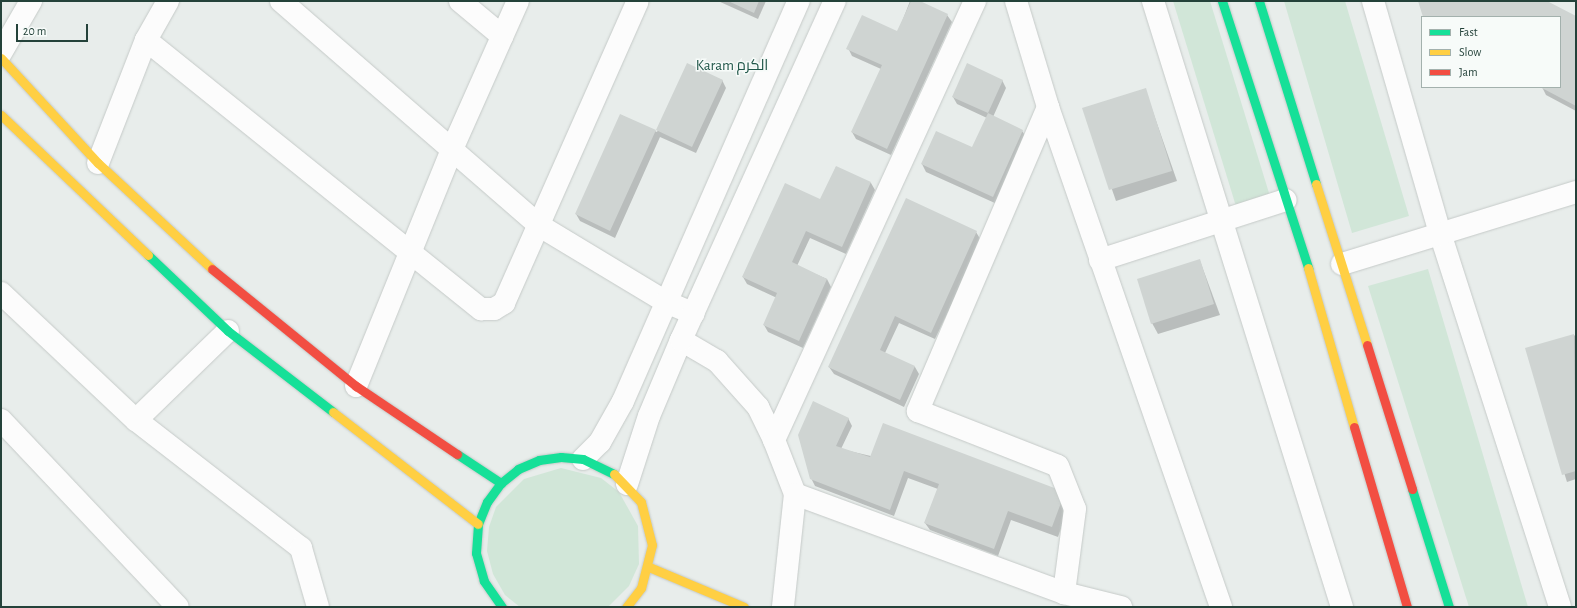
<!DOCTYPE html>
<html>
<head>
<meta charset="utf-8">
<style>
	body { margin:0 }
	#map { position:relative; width:1577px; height:608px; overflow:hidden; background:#e8edeb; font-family:"Alegreya Sans",Cairo,sans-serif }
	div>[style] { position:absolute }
	.green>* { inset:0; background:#d1e6d8 }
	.shadow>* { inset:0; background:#0003 }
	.building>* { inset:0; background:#cfd4d2 }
	.roads { filter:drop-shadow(0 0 1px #c5cac8) drop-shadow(0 0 1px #c5cac8) }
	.street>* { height:22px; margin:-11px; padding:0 11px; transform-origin:11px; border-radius:11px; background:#fcfcfc }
	.fast>* { height:9px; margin:-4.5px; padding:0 4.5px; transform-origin:4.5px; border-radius:4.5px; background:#16e098 }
	.slow>* { height:9px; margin:-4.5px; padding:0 4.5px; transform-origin:4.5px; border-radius:4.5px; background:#ffcf43 }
	.jam>* { height:9px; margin:-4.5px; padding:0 4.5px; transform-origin:4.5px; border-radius:4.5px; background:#f24e42 }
	span { translate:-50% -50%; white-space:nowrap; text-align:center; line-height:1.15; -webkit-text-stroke:3px #f7fbf9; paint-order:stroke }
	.neighbourhood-label { font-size:15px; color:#1f5548 }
	.frame { position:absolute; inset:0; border:2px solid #24423a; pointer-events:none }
	.legend { position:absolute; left:1421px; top:16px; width:140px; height:72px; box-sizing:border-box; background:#f7fbf9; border:1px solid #a3b1ad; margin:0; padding:5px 7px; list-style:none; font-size:12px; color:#24423a }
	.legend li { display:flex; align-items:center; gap:8px; height:20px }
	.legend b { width:20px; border:1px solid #a3b1ad }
	.scale { position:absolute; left:16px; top:24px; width:72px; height:18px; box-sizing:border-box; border:2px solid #24423a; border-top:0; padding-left:5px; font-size:12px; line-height:14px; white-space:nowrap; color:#24423a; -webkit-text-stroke:3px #f7fbf9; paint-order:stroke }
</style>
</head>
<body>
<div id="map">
	<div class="green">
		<i style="clip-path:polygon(1173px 1px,1210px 1px,1269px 193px,1267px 198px,1237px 208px,1235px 203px)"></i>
		<i style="clip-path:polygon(1284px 1px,1345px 1px,1409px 216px,1352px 233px)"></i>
		<i style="clip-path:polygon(1428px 269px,1528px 607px,1469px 607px,1368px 286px)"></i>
		<i style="clip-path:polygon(561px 468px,601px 478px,619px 492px,638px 526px,639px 564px,629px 586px,608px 607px,520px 607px,505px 595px,493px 574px,487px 551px,489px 527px,496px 507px,524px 479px)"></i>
	</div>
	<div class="shadow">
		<i style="clip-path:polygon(718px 1px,766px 1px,758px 19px)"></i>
		<i style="clip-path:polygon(910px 1px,918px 1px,947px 15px,952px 22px,891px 155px,856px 139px,852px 132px,881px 69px,852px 56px,848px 48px,898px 32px)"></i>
		<i style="clip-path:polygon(1419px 1px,1545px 1px,1576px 17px,1576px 111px,1546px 95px,1542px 87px,1560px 87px,1560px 17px,1424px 17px)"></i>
		<i style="clip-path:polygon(687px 65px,722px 80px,726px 88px,696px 153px,660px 137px,615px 238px,580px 221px,576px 214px,621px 115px,657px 132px)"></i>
		<i style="clip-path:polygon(1002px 80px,1006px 88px,993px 117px,1022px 131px,1027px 138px,997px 204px,926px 172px,922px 164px,973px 149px,987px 118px,957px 104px,953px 97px)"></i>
		<i style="clip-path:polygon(1145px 89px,1177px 181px,1116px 201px,1084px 109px)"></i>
		<i style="clip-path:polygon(836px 167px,871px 183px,875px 190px,846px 254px,810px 238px,797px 266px,827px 279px,831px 287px,803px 348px,768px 332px,764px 325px,777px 298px,747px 284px,743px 277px,821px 201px)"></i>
		<i style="clip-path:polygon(976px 232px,982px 242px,935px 339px,899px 323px,885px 353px,915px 367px,919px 374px,904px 407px,834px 374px,829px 367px)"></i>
		<i style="clip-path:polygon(1200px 261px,1220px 315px,1158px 334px,1152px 323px)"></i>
		<i style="clip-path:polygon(1576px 335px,1576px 479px,1567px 482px,1526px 349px)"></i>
		<i style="clip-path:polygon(848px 418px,852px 426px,841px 449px,1070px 503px,1058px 537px,1011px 520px,998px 556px,930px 530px,925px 523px,938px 489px,908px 478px,894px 516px,815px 486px,811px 478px)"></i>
	</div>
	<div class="building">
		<i style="clip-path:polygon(728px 1px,759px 1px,754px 13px)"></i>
		<i style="clip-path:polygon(911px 1px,920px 1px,948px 14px,887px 149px,851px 132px,882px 65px,846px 49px,862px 15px,897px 31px)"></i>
		<i style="clip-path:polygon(1418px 1px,1547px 1px,1576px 16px,1576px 106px,1540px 87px,1560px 87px,1560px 17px,1423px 17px)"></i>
		<i style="clip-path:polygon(687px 63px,723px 80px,692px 147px,656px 130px,610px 231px,575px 214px,620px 114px,656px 130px)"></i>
		<i style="clip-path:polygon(967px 63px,1003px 80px,988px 113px,952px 97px)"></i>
		<i style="clip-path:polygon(1146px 88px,1172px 171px,1109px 190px,1082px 108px)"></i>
		<i style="clip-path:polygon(988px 113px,1023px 130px,993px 197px,921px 164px,936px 131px,972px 147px)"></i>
		<i style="clip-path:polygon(836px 166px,871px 182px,842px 247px,806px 231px,792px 262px,827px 279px,799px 341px,763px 325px,777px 293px,742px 277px,785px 183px,820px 199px)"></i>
		<i style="clip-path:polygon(906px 198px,977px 231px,931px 333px,895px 316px,880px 350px,915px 366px,900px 400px,828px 367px)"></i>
		<i style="clip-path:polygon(1200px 259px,1214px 304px,1151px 324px,1137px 279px)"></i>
		<i style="clip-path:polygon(1574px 334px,1576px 471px,1562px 475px,1525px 348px)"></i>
		<i style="clip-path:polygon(813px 401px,849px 418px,836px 446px,870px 457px,883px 423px,1065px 492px,1052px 527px,1008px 511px,994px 549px,924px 523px,939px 484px,904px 471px,890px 510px,810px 479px,798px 435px)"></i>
	</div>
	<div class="roads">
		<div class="street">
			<i style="left:281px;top:1px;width:343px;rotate:41deg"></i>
			<i style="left:540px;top:226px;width:147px;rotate:31.1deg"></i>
			<i style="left:666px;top:302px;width:30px;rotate:23deg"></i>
			<i style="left:460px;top:1px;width:55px;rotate:39.8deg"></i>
			<i style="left:1016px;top:1px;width:111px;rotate:73.2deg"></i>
			<i style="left:1048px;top:107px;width:529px;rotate:70.91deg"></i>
			<i style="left:1153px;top:1px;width:635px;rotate:72.68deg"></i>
			<i style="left:1373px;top:1px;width:241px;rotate:73.9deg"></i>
			<i style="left:1440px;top:233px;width:393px;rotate:72.2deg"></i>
			<i style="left:146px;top:40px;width:430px;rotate:38.8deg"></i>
			<i style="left:481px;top:309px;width:13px"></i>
			<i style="left:494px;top:309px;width:12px;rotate:-31deg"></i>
			<i style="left:504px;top:303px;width:330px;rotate:-66.1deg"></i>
			<i style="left:1px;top:53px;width:60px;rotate:-60deg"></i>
			<i style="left:1048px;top:107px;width:331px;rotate:113.2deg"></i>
			<i style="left:918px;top:411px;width:150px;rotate:21.4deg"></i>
			<i style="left:1058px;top:466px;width:46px;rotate:68.4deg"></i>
			<i style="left:1075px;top:509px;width:85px;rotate:97.5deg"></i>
			<i style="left:98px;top:163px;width:132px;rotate:-68.7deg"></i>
			<i style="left:146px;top:40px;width:45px;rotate:-60.6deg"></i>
			<i style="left:1100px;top:260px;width:195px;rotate:-17.9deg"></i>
			<i style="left:1342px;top:264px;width:245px;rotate:-17.1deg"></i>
			<i style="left:1px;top:293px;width:185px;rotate:43.3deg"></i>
			<i style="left:136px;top:420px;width:209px;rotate:37.8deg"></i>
			<i style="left:301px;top:548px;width:61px;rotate:73.9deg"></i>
			<i style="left:681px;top:340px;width:42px;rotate:30.3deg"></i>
			<i style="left:717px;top:361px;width:62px;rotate:48.3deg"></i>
			<i style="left:758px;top:407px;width:37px;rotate:64deg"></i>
			<i style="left:774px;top:440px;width:58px;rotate:68.7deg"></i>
			<i style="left:795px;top:494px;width:114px;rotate:96.1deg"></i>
			<i style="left:356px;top:386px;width:258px;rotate:-67.9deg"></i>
			<i style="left:453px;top:147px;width:160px;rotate:-66deg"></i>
			<i style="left:1px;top:420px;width:257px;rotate:46.6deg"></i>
			<i style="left:136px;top:420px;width:128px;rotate:-44.1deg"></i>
			<i style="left:774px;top:440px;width:483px;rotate:-65.4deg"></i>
			<i style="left:583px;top:459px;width:24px;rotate:-45deg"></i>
			<i style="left:600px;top:442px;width:47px;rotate:-60.7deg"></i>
			<i style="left:623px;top:401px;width:437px;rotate:-66.3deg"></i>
			<i style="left:627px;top:484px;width:71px;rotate:-72.1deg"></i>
			<i style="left:649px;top:416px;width:82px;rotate:-67.2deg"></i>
			<i style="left:681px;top:340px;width:372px;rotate:-65.6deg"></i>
			<i style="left:795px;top:494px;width:287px;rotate:20.2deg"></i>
			<i style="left:1064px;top:593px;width:59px;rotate:13.8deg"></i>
		</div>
		<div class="fast">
			<i style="left:1222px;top:1px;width:281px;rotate:72.1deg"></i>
			<i style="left:1259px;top:1px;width:192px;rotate:72.7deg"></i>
			<i style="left:148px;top:255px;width:110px;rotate:43.5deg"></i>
			<i style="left:228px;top:331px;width:133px;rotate:37.6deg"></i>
			<i style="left:457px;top:454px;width:53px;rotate:33.4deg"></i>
			<i style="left:1412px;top:489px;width:124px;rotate:72.6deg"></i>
			<i style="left:502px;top:607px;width:32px;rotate:-125deg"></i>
			<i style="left:484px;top:581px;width:29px;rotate:-106deg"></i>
			<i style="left:476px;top:553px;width:29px;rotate:-86deg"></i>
			<i style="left:478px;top:524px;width:24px;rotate:-68deg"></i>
			<i style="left:487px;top:502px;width:24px;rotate:-54deg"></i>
			<i style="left:501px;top:483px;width:22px;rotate:-39deg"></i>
			<i style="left:518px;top:469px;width:23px;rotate:-23deg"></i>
			<i style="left:539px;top:460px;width:22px;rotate:-8deg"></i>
			<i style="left:561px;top:457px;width:22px;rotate:5deg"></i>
			<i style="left:583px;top:459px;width:34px;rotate:26deg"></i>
		</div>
		<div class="slow">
			<i style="left:1px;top:58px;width:143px;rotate:47.3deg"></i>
			<i style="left:98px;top:163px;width:156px;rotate:42.9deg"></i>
			<i style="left:1px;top:115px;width:203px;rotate:43.6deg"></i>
			<i style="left:1316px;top:184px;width:169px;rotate:72.4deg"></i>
			<i style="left:1308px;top:268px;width:166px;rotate:73.9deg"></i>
			<i style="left:333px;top:412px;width:183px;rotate:37.7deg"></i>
			<i style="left:614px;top:474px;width:39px;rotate:46deg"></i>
			<i style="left:641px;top:502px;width:44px;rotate:75.7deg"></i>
			<i style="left:652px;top:545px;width:44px;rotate:104.3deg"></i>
			<i style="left:641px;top:588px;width:24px;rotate:128deg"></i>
			<i style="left:649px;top:567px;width:103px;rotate:22.8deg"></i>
		</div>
		<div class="jam">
			<i style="left:212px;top:269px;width:186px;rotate:39.1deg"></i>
			<i style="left:356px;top:386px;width:122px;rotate:34deg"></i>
			<i style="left:1367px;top:345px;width:151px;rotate:72.6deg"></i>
			<i style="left:1354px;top:427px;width:188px;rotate:73.6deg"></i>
		</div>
	</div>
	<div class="neighbourhood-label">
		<span style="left:732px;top:66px">Karam الكرم</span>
	</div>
	<div class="frame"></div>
	<ul class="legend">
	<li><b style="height:5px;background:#16e098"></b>Fast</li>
	<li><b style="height:5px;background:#ffcf43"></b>Slow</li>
	<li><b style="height:5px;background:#f24e42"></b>Jam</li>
	</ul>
	<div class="scale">20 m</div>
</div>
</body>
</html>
